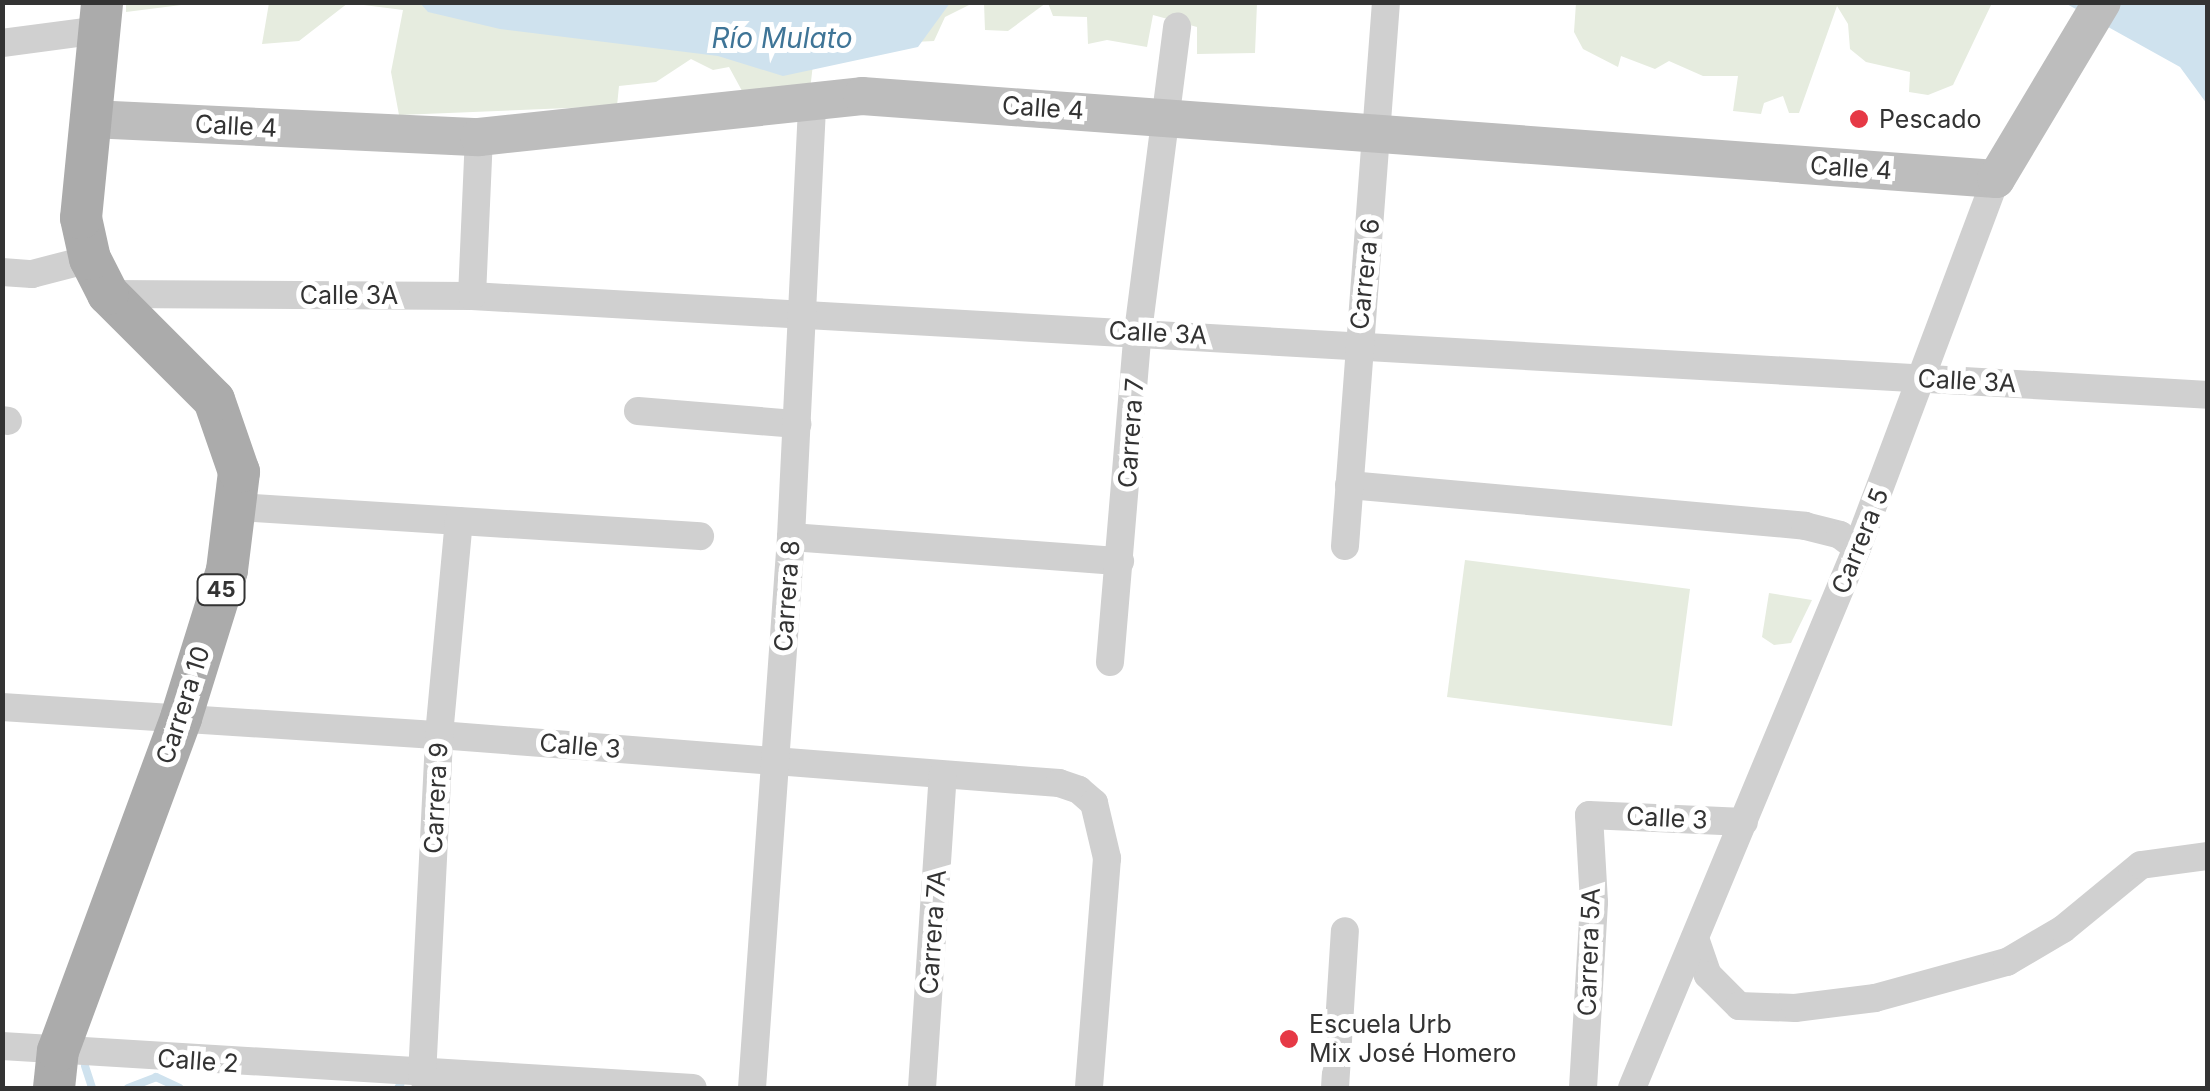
<!DOCTYPE html>
<html>
<head>
<meta charset="utf-8">
<style>
	body { margin:0 }
	#map { position:relative; width:2210px; height:1091px; overflow:hidden; background:#fff; font-family:Inter,sans-serif }
	div>[style] { position:absolute }
	.green>* { inset:0; background:#e6ecdf }
	.water>* { inset:0; background:#cfe2ee }
	.stream>* { height:8px; margin:-4px; padding:0 4px; transform-origin:4px; border-radius:4px; background:#cfe2ee }
	.minor>* { height:28px; margin:-14px; padding:0 14px; transform-origin:14px; border-radius:14px; background:#d0d0d0 }
	.secondary>* { height:38px; margin:-19px; padding:0 19px; transform-origin:19px; border-radius:19px; background:#bdbdbd }
	.primary>* { height:42px; margin:-21px; padding:0 21px; transform-origin:21px; border-radius:21px; background:#ababab }
	.dots>* { width:28px; height:28px; translate:-50% -50%; box-sizing:border-box; border:5px solid #fff; border-radius:50% }
	span { translate:-50% -50%; white-space:nowrap; text-align:center; line-height:1.15; -webkit-text-stroke:10px #fff; paint-order:stroke }
	.shield-label span { padding:2px 8px; background:#fff; border:2px solid; border-radius:8px; -webkit-text-stroke-width:0 }
	.shield-label { font-size:22px; color:#333; font-weight:700 }
	.street-label { font-size:25px; color:#333 }
	.poi-label { font-size:25px; color:#333 }
	.left { translate:0 -50%; text-align:left }
	.water-label { font-size:28px; color:#3f7597; font-style:italic }
	.frame { position:absolute; inset:0; border:5px solid #333; pointer-events:none }
</style>
</head>
<body>
<div id="map">
	<div class="green">
		<i style="clip-path:polygon(126px 3px,126px 2px,197px 3px,126px 12px)"></i>
		<i style="clip-path:polygon(269px 3px,690px 2px,973px 3px,945px 17px,934px 41px,815px 47px,810px 90px,747px 100px,729px 67px,713px 70px,691px 59px,656px 82px,619px 86px,617px 106px,399px 115px,391px 72px,403px 10px,348px 3px,299px 41px,262px 44px)"></i>
		<i style="clip-path:polygon(984px 3px,984px 2px,1046px 3px,1008px 31px,985px 30px)"></i>
		<i style="clip-path:polygon(1048px 3px,1257px 3px,1255px 53px,1197px 54px,1197px 27px,1153px 15px,1147px 47px,1107px 40px,1088px 44px,1087px 17px,1053px 16px)"></i>
		<i style="clip-path:polygon(1576px 3px,1576px 2px,1992px 3px,1953px 85px,1928px 95px,1909px 92px,1910px 72px,1866px 62px,1850px 49px,1848px 24px,1837px 6px,1799px 113px,1789px 113px,1783px 96px,1764px 103px,1761px 114px,1733px 111px,1738px 76px,1703px 76px,1669px 61px,1655px 69px,1621px 56px,1618px 67px,1583px 49px,1574px 32px)"></i>
		<i style="clip-path:polygon(1465px 560px,1690px 589px,1672px 726px,1447px 697px)"></i>
		<i style="clip-path:polygon(1769px 593px,1812px 600px,1791px 643px,1774px 645px,1762px 637px)"></i>
	</div>
	<div class="water">
		<i style="clip-path:polygon(420px 3px,950px 3px,918px 47px,783px 76px,718px 56px,500px 29px,428px 12px)"></i>
		<i style="clip-path:polygon(2065px 3px,2207px 3px,2207px 104px,2180px 67px)"></i>
	</div>
	<div class="stream">
		<i style="left:85px;top:1066px;width:23px;rotate:72deg"></i>
		<i style="left:128px;top:1088px;width:30px;rotate:-21deg"></i>
		<i style="left:156px;top:1077px;width:26px;rotate:25deg"></i>
		<i style="left:398px;top:1088px;width:4px;rotate:-56deg"></i>
	</div>
	<div class="minor">
		<i style="left:2px;top:43px;width:98px;rotate:-7.6deg"></i>
		<i style="left:2px;top:272px;width:30px;rotate:4deg"></i>
		<i style="left:32px;top:274px;width:60px;rotate:-14.5deg"></i>
		<i style="left:108px;top:294px;width:364px;rotate:0.3deg"></i>
		<i style="left:472px;top:296px;width:1739px;rotate:3.26deg"></i>
		<i style="left:472px;top:296px;width:159px;rotate:-87.5deg"></i>
		<i style="left:638px;top:411px;width:160px;rotate:4.7deg"></i>
		<i style="left:2px;top:420px;width:6px;rotate:9deg"></i>
		<i style="left:1349px;top:485px;width:458px;rotate:5.1deg"></i>
		<i style="left:1805px;top:526px;width:36px;rotate:14deg"></i>
		<i style="left:1840px;top:535px;width:21px;rotate:37deg"></i>
		<i style="left:237px;top:507px;width:464px;rotate:3.6deg"></i>
		<i style="left:791px;top:537px;width:330px;rotate:4.2deg"></i>
		<i style="left:1345px;top:546px;width:546px;rotate:-85.69deg"></i>
		<i style="left:1110px;top:662px;width:331px;rotate:-85.2deg"></i>
		<i style="left:1138px;top:332px;width:308px;rotate:-82.7deg"></i>
		<i style="left:2px;top:707px;width:438px;rotate:3.7deg"></i>
		<i style="left:439px;top:735px;width:622px;rotate:4.43deg"></i>
		<i style="left:1059px;top:783px;width:21px;rotate:19deg"></i>
		<i style="left:1079px;top:790px;width:20px;rotate:41deg"></i>
		<i style="left:1094px;top:803px;width:57px;rotate:76.7deg"></i>
		<i style="left:1107px;top:858px;width:231px;rotate:94.5deg"></i>
		<i style="left:1695px;top:938px;width:39px;rotate:71deg"></i>
		<i style="left:1708px;top:975px;width:44px;rotate:45deg"></i>
		<i style="left:1739px;top:1006px;width:56px;rotate:2deg"></i>
		<i style="left:1795px;top:1008px;width:81px;rotate:-7.1deg"></i>
		<i style="left:1875px;top:998px;width:137px;rotate:-15.3deg"></i>
		<i style="left:2007px;top:962px;width:65px;rotate:-30.5deg"></i>
		<i style="left:2063px;top:929px;width:101px;rotate:-39.4deg"></i>
		<i style="left:2141px;top:865px;width:68px;rotate:-7.7deg"></i>
		<i style="left:2px;top:1046px;width:692px;rotate:3.48deg"></i>
		<i style="left:422px;top:1076px;width:341px;rotate:-87.1deg"></i>
		<i style="left:439px;top:735px;width:215px;rotate:-84.7deg"></i>
		<i style="left:752px;top:1088px;width:552px;rotate:-85.95deg"></i>
		<i style="left:791px;top:537px;width:435px;rotate:-87.2deg"></i>
		<i style="left:922px;top:1088px;width:314px;rotate:-86.2deg"></i>
		<i style="left:1335px;top:1088px;width:157px;rotate:-86.4deg"></i>
		<i style="left:1583px;top:1088px;width:186px;rotate:-86.6deg"></i>
		<i style="left:1594px;top:902px;width:87px;rotate:-93.3deg"></i>
		<i style="left:1589px;top:815px;width:155px;rotate:2.6deg"></i>
		<i style="left:1632px;top:1088px;width:585px;rotate:-67.38deg"></i>
		<i style="left:1857px;top:548px;width:394px;rotate:-69.4deg"></i>
	</div>
	<div class="secondary">
		<i style="left:91px;top:119px;width:388px;rotate:2.7deg"></i>
		<i style="left:479px;top:137px;width:385px;rotate:-6.1deg"></i>
		<i style="left:862px;top:96px;width:1137px;rotate:4.19deg"></i>
		<i style="left:1996px;top:179px;width:206px;rotate:-59.1deg"></i>
	</div>
	<div class="primary">
		<i style="left:54px;top:1088px;width:37px;rotate:-84deg"></i>
		<i style="left:58px;top:1051px;width:355px;rotate:-69.7deg"></i>
		<i style="left:181px;top:718px;width:155px;rotate:-72.7deg"></i>
		<i style="left:227px;top:570px;width:99px;rotate:-83deg"></i>
		<i style="left:239px;top:472px;width:76px;rotate:-109.1deg"></i>
		<i style="left:214px;top:400px;width:150px;rotate:-135deg"></i>
		<i style="left:108px;top:294px;width:39px;rotate:-117deg"></i>
		<i style="left:90px;top:259px;width:42px;rotate:-102.4deg"></i>
		<i style="left:81px;top:218px;width:217px;rotate:-84.4deg"></i>
	</div>
	<div class="dots">
		<i style="left:1859px;top:119px;background:#e63946"></i>
		<i style="left:1289px;top:1039px;background:#e63946"></i>
	</div>
	<div class="shield-label">
		<span style="left:221px;top:590px">45</span>
	</div>
	<div class="street-label">
		<span style="left:1043px;top:108px;rotate:4deg">Calle 4</span>
		<span style="left:236px;top:126px;rotate:3deg">Calle 4</span>
		<span style="left:1851px;top:168px;rotate:4deg">Calle 4</span>
		<span style="left:1365px;top:274px;rotate:-84deg">Carrera 6</span>
		<span style="left:349px;top:295px">Calle 3A</span>
		<span style="left:1158px;top:333px;rotate:3deg">Calle 3A</span>
		<span style="left:1967px;top:381px;rotate:3deg">Calle 3A</span>
		<span style="left:1131px;top:433px;rotate:-86deg">Carrera 7</span>
		<span style="left:1860px;top:541px;rotate:-68deg">Carrera 5</span>
		<span style="left:787px;top:596px;rotate:-86deg">Carrera 8</span>
		<span style="left:183px;top:705px;rotate:-72deg">Carrera 10</span>
		<span style="left:580px;top:746px;rotate:5deg">Calle 3</span>
		<span style="left:436px;top:798px;rotate:-87deg">Carrera 9</span>
		<span style="left:1667px;top:818px;rotate:3deg">Calle 3</span>
		<span style="left:933px;top:932px;rotate:-86deg">Carrera 7A</span>
		<span style="left:1589px;top:952px;rotate:-88deg">Carrera 5A</span>
		<span style="left:198px;top:1061px;rotate:4deg">Calle 2</span>
	</div>
	<div class="poi-label">
		<span class="left" style="left:1879px;top:119px">Pescado</span>
		<span class="left" style="left:1309px;top:1039px">Escuela Urb<br>Mix José Homero</span>
	</div>
	<div class="water-label">
		<span style="left:782px;top:38px">Río Mulato</span>
	</div>
	<div class="frame"></div>
</div>
</body>
</html>
